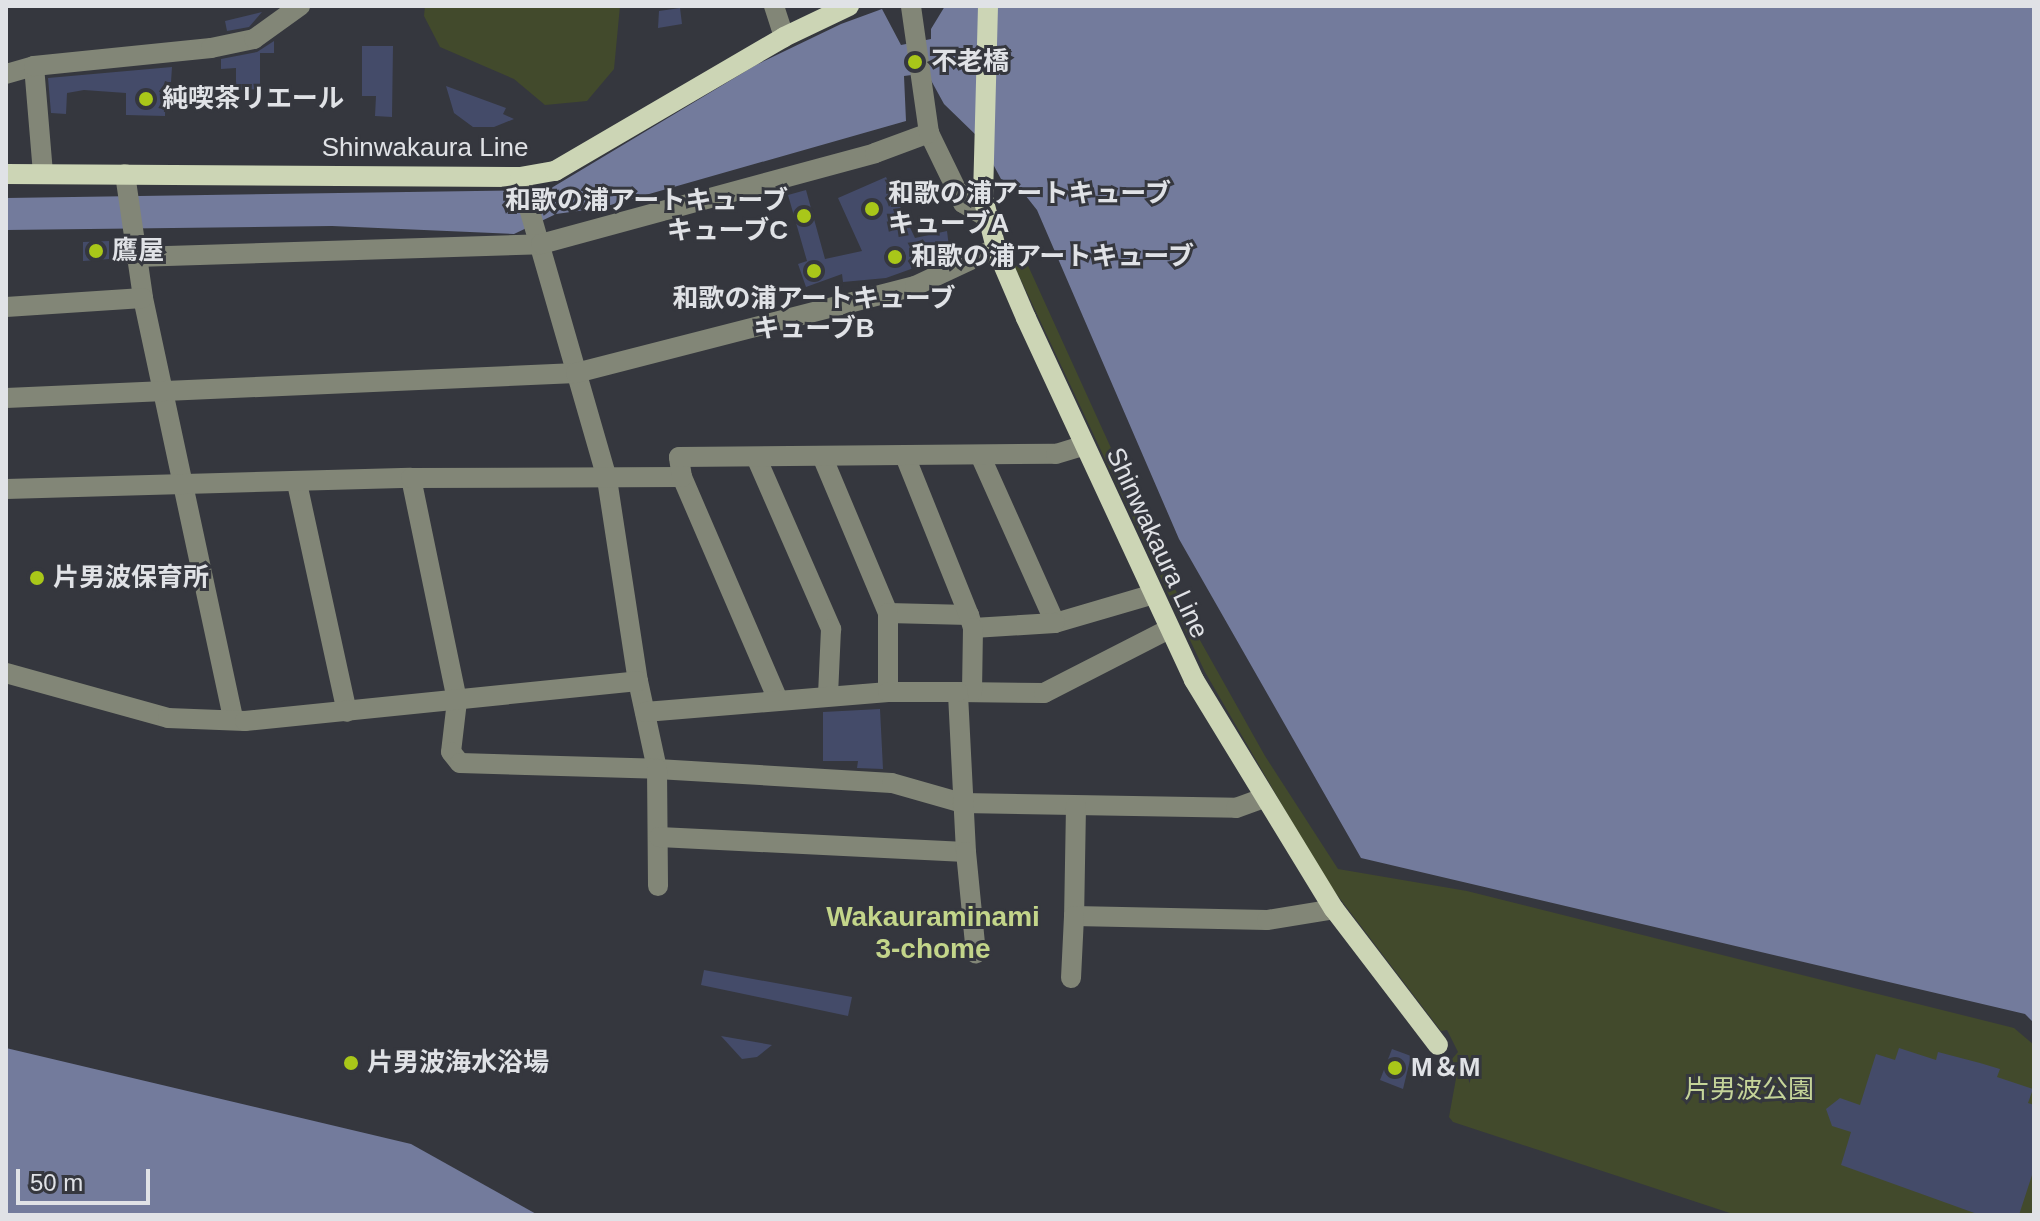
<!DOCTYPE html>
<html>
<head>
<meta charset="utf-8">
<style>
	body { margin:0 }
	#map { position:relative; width:2040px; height:1221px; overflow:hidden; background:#35373e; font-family:Arial,"Noto Sans JP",sans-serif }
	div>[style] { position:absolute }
	.green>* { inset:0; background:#424a2c }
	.water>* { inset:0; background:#737b9c }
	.building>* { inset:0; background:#444b69 }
	.minor>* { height:20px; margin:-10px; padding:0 10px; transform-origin:10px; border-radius:10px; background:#828677 }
	.major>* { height:20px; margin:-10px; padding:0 10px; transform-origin:10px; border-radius:10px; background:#ccd5b5 }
	.dots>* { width:22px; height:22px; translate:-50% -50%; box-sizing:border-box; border:4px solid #35373e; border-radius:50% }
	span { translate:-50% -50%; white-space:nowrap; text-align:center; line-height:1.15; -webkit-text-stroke:6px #35373e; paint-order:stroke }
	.poi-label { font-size:26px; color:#e0e2e6; font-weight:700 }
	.left { translate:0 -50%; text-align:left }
	.right { translate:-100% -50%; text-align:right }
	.street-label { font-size:26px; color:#e0e2e6 }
	.park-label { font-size:26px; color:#c5d499 }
	.neighbourhood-label { font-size:28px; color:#c3d58a; font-weight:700 }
	.frame { position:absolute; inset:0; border:8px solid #e0e2e6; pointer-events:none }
	.scale { position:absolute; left:16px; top:1169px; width:134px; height:36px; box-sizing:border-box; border:4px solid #e0e2e6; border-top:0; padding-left:10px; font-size:24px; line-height:28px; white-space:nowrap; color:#e0e2e6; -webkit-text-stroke:6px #35373e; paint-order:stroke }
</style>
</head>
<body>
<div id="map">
	<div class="green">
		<i style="clip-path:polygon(425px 6px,620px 6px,614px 69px,587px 101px,545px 105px,514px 79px,440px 47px,424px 16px)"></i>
		<i style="clip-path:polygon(1025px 259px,1192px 626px,1265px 756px,1338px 869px,1467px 891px,2014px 1028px,2034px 1045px,2034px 1215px,1736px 1215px,1453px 1122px,1449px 1117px,1457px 1073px,1452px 1059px,1458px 1052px,1447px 1030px,1441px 1031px,1325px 879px,1205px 672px,1014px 265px)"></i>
	</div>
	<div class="water">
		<i style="clip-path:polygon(945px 6px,2034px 6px,2034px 1023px,2025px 1014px,1361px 858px,1179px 539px,1037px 210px,1018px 186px,1001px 179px,979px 138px,944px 104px,927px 73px,904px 76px,906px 121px,600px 208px,556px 214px,514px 234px,332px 226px,6px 230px,6px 198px,548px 190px,756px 65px,841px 24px,882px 9px,901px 45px,931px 39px,931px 29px)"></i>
		<i style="clip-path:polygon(6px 1048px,411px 1144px,538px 1215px,6px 1215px)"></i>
	</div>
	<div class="building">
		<i style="clip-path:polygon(680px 8px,682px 24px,658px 28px,659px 11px)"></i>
		<i style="clip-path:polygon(262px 12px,249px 27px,227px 31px,225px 21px)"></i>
		<i style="clip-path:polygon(274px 41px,274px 53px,260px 53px,260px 89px,236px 90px,236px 68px,221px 69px,221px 59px,257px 52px)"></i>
		<i style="clip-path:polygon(362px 46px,393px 46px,392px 117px,375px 116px,376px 96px,362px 96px)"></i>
		<i style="clip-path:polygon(172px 67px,171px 82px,166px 82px,165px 116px,126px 115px,126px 93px,84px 90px,67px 93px,66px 114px,51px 113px,48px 78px)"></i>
		<i style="clip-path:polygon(446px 86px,506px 108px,503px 114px,514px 119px,494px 127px,473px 127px,454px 113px)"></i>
		<i style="clip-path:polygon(886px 177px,915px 238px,947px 231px,950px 255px,886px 278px,843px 282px,842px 274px,806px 287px,798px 264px,807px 261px,788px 195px,806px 190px,825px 259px,862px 251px,838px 198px)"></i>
		<i style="clip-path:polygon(109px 241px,109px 259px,83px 261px,83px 242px)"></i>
		<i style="clip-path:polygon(880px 709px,883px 769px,857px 768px,858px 761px,823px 761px,823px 712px)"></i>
		<i style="clip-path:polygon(704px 970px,852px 997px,848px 1016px,701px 985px)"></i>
		<i style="clip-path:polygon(721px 1036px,772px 1045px,757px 1057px,742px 1059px)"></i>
		<i style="clip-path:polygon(1899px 1048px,1936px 1060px,1938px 1052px,1980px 1063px,2000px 1069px,1997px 1077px,2033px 1089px,2028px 1103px,2034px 1105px,2034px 1169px,2019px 1215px,1980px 1215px,1841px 1165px,1851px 1132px,1832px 1126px,1826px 1109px,1840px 1098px,1860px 1105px,1876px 1054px,1895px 1060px)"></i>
		<i style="clip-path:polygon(1392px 1049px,1411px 1056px,1403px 1089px,1380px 1080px)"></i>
	</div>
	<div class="minor">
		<i style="left:774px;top:6px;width:33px;rotate:72deg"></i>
		<i style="left:34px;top:66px;width:108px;rotate:85.2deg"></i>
		<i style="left:6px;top:74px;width:29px;rotate:-16deg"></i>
		<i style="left:34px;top:66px;width:178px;rotate:-5.8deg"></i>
		<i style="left:211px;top:48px;width:44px;rotate:-11.8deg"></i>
		<i style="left:254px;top:39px;width:57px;rotate:-35.7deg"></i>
		<i style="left:929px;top:133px;width:78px;rotate:64.1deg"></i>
		<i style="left:963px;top:203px;width:27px;rotate:31deg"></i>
		<i style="left:125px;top:174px;width:125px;rotate:81.7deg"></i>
		<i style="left:143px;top:298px;width:430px;rotate:77.9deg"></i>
		<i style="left:520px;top:177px;width:314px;rotate:73.9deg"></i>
		<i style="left:607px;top:479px;width:204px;rotate:81.3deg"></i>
		<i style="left:638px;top:681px;width:90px;rotate:77.8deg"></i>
		<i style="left:657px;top:769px;width:235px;rotate:3.4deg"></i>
		<i style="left:892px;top:783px;width:73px;rotate:15.9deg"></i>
		<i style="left:962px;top:803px;width:274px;rotate:1deg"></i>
		<i style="left:1236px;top:808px;width:30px;rotate:-20deg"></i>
		<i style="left:135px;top:257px;width:406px;rotate:-1.8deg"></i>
		<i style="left:541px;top:244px;width:346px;rotate:-15.2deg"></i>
		<i style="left:875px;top:153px;width:58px;rotate:-20.3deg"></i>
		<i style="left:929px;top:133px;width:128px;rotate:-98.1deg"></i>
		<i style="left:6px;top:307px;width:137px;rotate:-3.8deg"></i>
		<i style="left:6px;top:398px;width:571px;rotate:-2.51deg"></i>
		<i style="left:576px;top:373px;width:350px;rotate:-14.4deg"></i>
		<i style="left:915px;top:286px;width:89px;rotate:-25.1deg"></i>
		<i style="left:980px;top:455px;width:184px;rotate:65.9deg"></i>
		<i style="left:1055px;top:623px;width:100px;rotate:-16.3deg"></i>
		<i style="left:822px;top:456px;width:170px;rotate:67.2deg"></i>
		<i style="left:888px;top:613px;width:81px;rotate:1.4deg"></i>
		<i style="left:969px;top:615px;width:14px;rotate:73deg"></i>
		<i style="left:973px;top:628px;width:82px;rotate:-3.5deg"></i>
		<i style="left:905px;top:456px;width:171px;rotate:68.1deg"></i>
		<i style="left:756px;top:457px;width:188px;rotate:66.4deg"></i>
		<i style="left:831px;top:629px;width:67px;rotate:92.6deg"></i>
		<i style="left:682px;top:477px;width:243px;rotate:66.7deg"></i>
		<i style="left:411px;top:478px;width:228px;rotate:78.3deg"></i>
		<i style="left:457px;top:701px;width:51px;rotate:96.7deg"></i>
		<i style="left:451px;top:752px;width:14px;rotate:51deg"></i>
		<i style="left:460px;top:763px;width:197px;rotate:1.7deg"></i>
		<i style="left:657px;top:769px;width:117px;rotate:89.5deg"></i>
		<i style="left:297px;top:483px;width:234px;rotate:77.7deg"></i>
		<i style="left:6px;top:489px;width:405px;rotate:-1.6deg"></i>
		<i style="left:411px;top:478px;width:271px;rotate:-0.2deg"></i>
		<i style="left:682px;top:477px;width:20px;rotate:-99deg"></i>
		<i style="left:679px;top:457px;width:377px;rotate:-0.5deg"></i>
		<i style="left:1056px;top:454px;width:27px;rotate:-17deg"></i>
		<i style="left:6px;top:673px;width:168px;rotate:15.5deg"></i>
		<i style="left:168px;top:718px;width:77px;rotate:2.2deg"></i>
		<i style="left:245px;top:721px;width:395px;rotate:-5.8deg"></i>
		<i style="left:958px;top:692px;width:86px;rotate:0.7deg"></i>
		<i style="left:1044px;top:693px;width:138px;rotate:-27.1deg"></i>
		<i style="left:972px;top:692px;width:64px;rotate:-89.1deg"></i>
		<i style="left:645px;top:712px;width:244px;rotate:-4.7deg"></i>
		<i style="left:888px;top:692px;width:79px;rotate:-90deg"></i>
		<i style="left:1076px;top:806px;width:110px;rotate:91deg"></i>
		<i style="left:1074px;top:916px;width:193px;rotate:1.2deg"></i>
		<i style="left:1267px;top:920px;width:68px;rotate:-9.3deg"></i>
		<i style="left:659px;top:837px;width:307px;rotate:2.8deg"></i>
		<i style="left:966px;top:852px;width:160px;rotate:-92.9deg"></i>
		<i style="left:958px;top:692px;width:70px;rotate:180deg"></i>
		<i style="left:966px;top:852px;width:102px;rotate:84.4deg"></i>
		<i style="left:1071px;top:978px;width:62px;rotate:-87.2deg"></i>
	</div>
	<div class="major">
		<i style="left:988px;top:6px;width:192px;rotate:91.5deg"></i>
		<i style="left:983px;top:198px;width:52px;rotate:75.4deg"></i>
		<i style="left:996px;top:248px;width:76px;rotate:66.8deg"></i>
		<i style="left:1026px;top:318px;width:399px;rotate:65.1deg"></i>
		<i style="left:1194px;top:680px;width:268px;rotate:58.6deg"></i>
		<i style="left:1334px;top:909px;width:171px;rotate:52.6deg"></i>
		<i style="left:6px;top:174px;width:514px;rotate:0.33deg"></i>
		<i style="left:520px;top:177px;width:36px;rotate:-10deg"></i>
		<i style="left:555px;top:171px;width:265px;rotate:-30.3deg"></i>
		<i style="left:784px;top:37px;width:72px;rotate:-25.5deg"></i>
	</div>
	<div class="dots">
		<i style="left:915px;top:62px;background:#a9c719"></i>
		<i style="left:146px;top:99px;background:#a9c719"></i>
		<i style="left:872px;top:209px;background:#a9c719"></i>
		<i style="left:804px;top:216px;background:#a9c719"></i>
		<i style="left:96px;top:251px;background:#a9c719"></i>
		<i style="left:895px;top:257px;background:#a9c719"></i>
		<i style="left:814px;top:271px;background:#a9c719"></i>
		<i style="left:37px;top:578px;background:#a9c719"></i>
		<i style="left:351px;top:1063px;background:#a9c719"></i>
		<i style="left:1395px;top:1068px;background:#a9c719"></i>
	</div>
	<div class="poi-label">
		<span class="left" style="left:931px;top:62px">不老橋</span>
		<span class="left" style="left:162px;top:99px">純喫茶リエール</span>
		<span class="left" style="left:888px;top:209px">和歌の浦アートキューブ<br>キューブA</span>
		<span class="right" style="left:788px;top:216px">和歌の浦アートキューブ<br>キューブC</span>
		<span class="left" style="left:112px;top:251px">鷹屋</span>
		<span class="left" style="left:911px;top:257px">和歌の浦アートキューブ</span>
		<span style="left:814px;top:314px">和歌の浦アートキューブ<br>キューブB</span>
		<span class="left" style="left:53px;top:578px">片男波保育所</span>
		<span class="left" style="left:367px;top:1063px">片男波海水浴場</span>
		<span class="left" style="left:1411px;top:1068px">M＆M</span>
	</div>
	<div class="street-label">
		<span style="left:425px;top:148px">Shinwakaura Line</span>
		<span style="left:1157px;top:543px;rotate:65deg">Shinwakaura Line</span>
	</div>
	<div class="park-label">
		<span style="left:1749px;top:1090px">片男波公園</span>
	</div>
	<div class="neighbourhood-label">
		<span style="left:933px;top:933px">Wakauraminami<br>3-chome</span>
	</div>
	<div class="frame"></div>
	<div class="scale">50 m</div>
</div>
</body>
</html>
